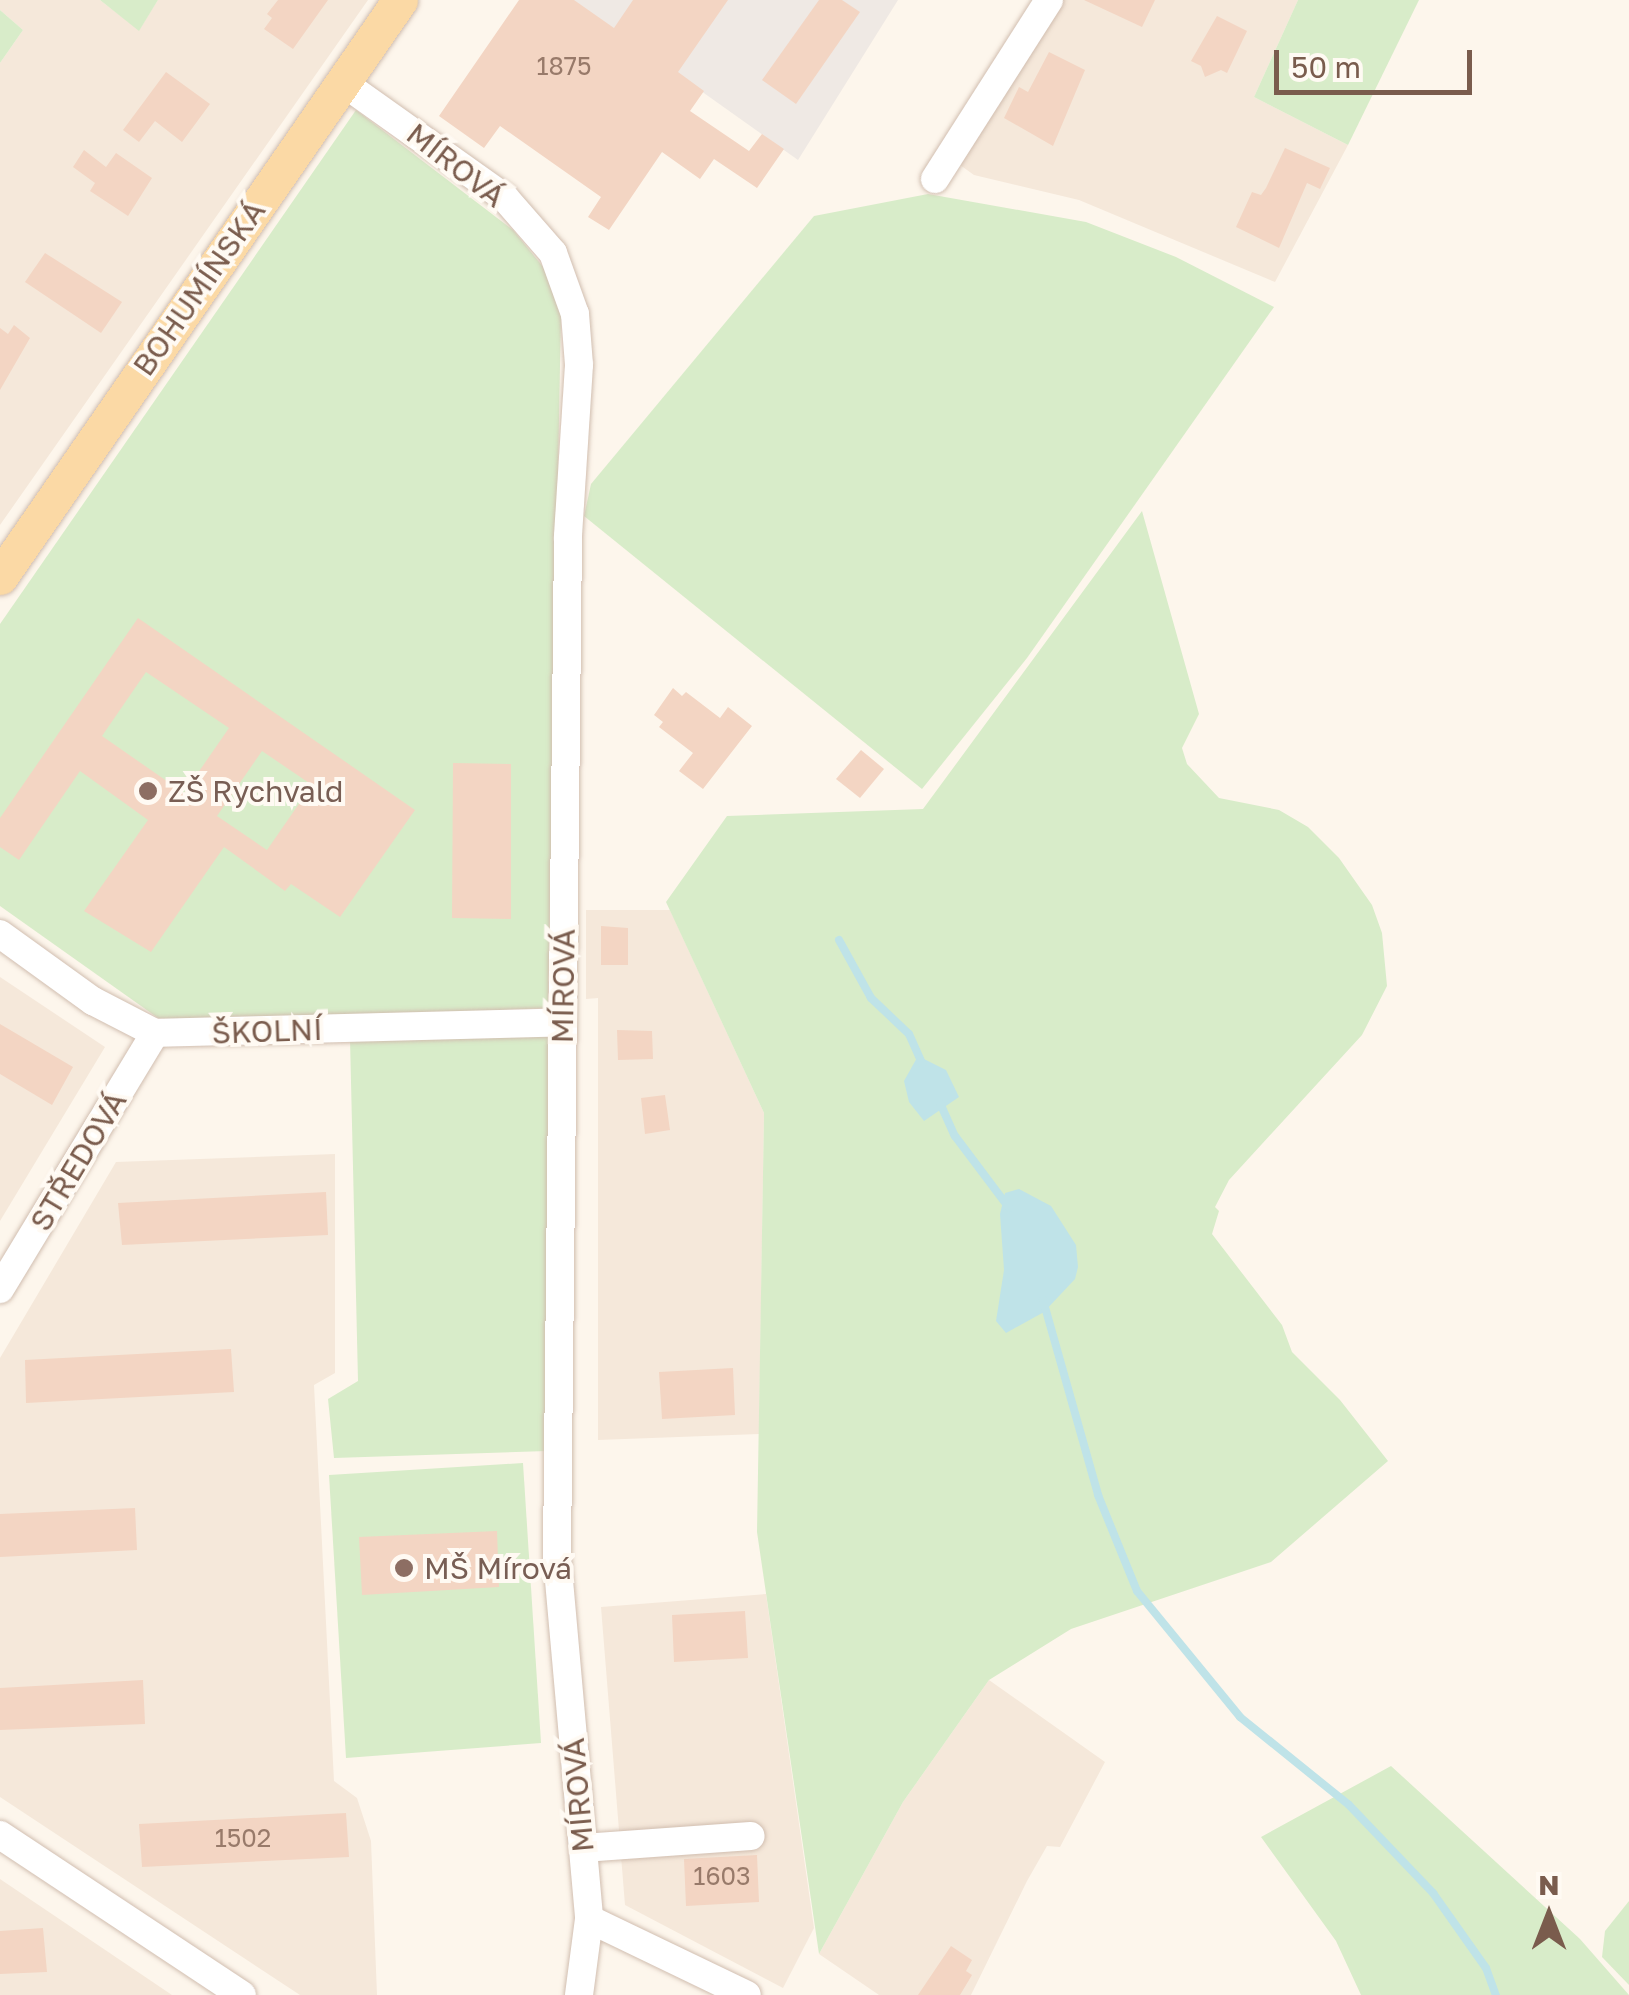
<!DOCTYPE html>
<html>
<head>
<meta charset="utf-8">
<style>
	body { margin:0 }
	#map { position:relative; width:1629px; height:1995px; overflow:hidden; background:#fdf6ec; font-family:"Golos Text",sans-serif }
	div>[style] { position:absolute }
	.residential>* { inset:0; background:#f5e8da }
	.industrial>* { inset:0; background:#efe9e4 }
	.green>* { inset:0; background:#d8ecc9 }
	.water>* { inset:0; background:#bfe3e8 }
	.stream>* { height:8px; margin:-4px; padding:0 4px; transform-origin:4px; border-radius:4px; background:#bfe3e8 }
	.building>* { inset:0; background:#f3d5c3 }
	.roads { filter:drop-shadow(0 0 2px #d1beb0) drop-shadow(0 0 2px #d1beb0) }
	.minor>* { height:28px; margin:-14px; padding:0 14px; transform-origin:14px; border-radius:14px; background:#fff }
	.major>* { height:35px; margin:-17.5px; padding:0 17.5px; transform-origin:17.5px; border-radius:17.5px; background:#fbd9a5 }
	.dots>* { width:28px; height:28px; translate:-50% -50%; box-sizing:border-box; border:5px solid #fffaf3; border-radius:50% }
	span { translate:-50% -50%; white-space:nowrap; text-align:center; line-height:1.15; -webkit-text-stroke:8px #fffaf3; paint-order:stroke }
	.number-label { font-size:25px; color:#987a6a }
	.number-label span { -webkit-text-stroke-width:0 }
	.street-label { font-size:30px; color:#7a5c4d }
	.education-label { font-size:30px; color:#785e54 }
	.left { translate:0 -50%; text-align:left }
	.north { position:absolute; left:1499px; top:1865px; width:100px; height:100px; -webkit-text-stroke:8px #fffaf3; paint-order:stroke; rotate:0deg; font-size:28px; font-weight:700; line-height:40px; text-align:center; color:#7a5c4d }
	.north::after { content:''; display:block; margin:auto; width:35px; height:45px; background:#7a5c4d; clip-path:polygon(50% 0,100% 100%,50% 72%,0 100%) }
	.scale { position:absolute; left:1274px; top:50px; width:198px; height:45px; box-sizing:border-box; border:5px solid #7a5c4d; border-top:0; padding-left:12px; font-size:30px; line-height:35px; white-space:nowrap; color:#7a5c4d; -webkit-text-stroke:8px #fffaf3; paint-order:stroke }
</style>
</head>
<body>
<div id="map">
	<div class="residential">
		<i style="clip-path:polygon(0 0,100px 0,139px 30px,158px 0,368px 0,0 525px,0 63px,23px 30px,0 10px)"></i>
		<i style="clip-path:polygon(1058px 0,1298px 0,1254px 97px,1348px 145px,1275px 282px,1079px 200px,974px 175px,960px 165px)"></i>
		<i style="clip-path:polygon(586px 910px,670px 910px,764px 1113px,759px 1434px,598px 1440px,598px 998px,586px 999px)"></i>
		<i style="clip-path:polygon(0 977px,105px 1047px,0 1221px)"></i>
		<i style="clip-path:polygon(335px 1154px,335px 1373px,314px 1385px,334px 1781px,357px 1798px,371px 1841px,377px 1995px,300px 1995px,0 1797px,0 1358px,116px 1162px)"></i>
		<i style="clip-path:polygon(766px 1594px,814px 1928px,783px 1988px,625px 1905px,601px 1607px)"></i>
		<i style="clip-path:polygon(989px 1680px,1105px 1762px,1060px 1847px,1047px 1846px,1027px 1881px,971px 1995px,879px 1995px,819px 1954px,903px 1802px)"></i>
		<i style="clip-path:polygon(0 1879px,172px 1995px,0 1995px)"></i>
	</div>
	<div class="industrial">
		<i style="clip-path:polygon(573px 0,898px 0,798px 160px)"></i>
	</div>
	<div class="green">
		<i style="clip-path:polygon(100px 0,158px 0,139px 31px)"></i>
		<i style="clip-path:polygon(1298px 0,1419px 0,1348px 145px,1254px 97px)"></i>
		<i style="clip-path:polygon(0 10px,23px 30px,0 63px)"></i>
		<i style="clip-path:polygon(356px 110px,513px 230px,544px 268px,561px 312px,548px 1008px,205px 1024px,158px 1018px,0 906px,0 624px)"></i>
		<i style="clip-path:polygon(928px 194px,1086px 222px,1176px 257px,1274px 307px,1027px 658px,922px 789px,584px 516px,591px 484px,814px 216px)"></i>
		<i style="clip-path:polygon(1142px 511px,1199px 714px,1182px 748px,1187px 764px,1219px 798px,1279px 810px,1308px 827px,1339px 858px,1372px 905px,1382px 933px,1387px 986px,1362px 1035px,1229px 1180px,1215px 1207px,1219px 1211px,1212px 1234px,1282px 1325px,1292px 1352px,1340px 1400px,1388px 1461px,1271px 1562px,1071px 1629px,989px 1680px,903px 1802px,819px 1954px,757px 1532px,764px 1113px,666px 902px,727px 816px,923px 809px)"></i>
		<i style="clip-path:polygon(549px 1031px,547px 1451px,334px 1458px,328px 1399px,358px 1381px,350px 1039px)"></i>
		<i style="clip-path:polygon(523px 1463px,541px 1743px,346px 1758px,329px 1475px)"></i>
		<i style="clip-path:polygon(1391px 1766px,1580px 1939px,1629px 1995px,1361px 1995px,1336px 1941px,1261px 1837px)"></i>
		<i style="clip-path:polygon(1629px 1901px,1629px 1985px,1602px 1957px,1605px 1931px)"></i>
	</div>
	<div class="water">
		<i style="clip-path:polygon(918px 1056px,946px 1070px,959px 1097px,924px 1121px,909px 1102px,904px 1081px)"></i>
		<i style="clip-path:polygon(1019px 1189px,1051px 1206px,1076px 1245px,1078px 1267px,1075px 1279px,1044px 1312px,1006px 1333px,996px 1321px,1004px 1270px,1000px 1214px,1005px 1193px)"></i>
	</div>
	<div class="stream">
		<i style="left:839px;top:940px;width:66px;rotate:61.1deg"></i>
		<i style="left:871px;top:998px;width:52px;rotate:43.5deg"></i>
		<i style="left:909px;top:1034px;width:32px;rotate:66deg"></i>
		<i style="left:940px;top:1103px;width:36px;rotate:66deg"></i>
		<i style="left:955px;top:1136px;width:90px;rotate:53.1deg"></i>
		<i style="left:1043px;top:1300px;width:203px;rotate:74.2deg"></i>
		<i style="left:1098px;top:1495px;width:104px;rotate:67.9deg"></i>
		<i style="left:1137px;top:1591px;width:163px;rotate:50.7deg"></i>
		<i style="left:1240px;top:1717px;width:140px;rotate:38.9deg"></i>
		<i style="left:1349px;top:1805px;width:122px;rotate:46.3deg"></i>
		<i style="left:1433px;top:1893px;width:92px;rotate:54.8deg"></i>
		<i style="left:1486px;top:1968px;width:29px;rotate:70deg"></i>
	</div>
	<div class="building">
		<i style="clip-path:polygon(278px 0,328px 0,293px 49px,264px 29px,272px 18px,267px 14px)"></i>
		<i style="clip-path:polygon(519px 0,574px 0,614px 28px,633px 0,728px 0,678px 72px,704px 91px,690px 111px,749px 151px,762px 134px,784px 149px,757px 188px,714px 159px,700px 179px,662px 152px,609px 230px,588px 217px,601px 197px,500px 126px,484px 148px,439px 116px)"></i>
		<i style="clip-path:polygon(819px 0,842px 0,860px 12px,796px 104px,762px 80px)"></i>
		<i style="clip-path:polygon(1084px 0,1155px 0,1142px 27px)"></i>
		<i style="clip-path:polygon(1217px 16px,1247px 31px,1227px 73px,1221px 70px,1205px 77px,1201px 66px,1191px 61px)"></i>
		<i style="clip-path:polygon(1049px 52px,1085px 70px,1053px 146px,1004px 118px,1019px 87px,1028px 92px)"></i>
		<i style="clip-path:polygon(166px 72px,210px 104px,182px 142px,155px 121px,139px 142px,123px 130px)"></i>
		<i style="clip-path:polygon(1285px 148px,1330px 168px,1320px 189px,1307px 183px,1279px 248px,1236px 227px,1252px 192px,1261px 195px,1266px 188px)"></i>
		<i style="clip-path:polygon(84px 150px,106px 167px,116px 153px,152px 178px,128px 216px,90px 191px,95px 183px,73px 167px)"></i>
		<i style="clip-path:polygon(45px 253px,122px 302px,101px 333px,25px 282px)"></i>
		<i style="clip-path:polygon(14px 325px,30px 338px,0 390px,0 328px,8px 334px)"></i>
		<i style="clip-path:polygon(evenodd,138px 618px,415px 810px,340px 917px,291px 884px,285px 891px,224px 847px,151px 952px,84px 911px,148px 820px,80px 771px,19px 860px,0 847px,0 818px,138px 618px,146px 672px,229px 728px,184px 793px,102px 736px,146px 672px,138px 618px,262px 751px,312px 785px,267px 850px,217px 816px,262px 751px)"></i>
		<i style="clip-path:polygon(673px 688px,682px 696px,686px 692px,720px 718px,728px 707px,752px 726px,703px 789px,679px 771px,693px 753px,659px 727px,663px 722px,654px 715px)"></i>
		<i style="clip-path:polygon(861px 750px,884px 769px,860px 798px,836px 779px)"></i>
		<i style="clip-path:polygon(453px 763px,511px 764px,511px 919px,452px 918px)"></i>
		<i style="clip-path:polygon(601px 926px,628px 928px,628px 965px,601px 965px)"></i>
		<i style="clip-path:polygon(0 1024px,73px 1067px,52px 1105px,0 1074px)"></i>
		<i style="clip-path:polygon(617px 1030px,652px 1031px,653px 1059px,618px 1060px)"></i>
		<i style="clip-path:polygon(665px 1095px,670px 1130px,645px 1134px,641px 1098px)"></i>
		<i style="clip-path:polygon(326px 1192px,328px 1235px,122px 1245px,118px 1203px)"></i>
		<i style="clip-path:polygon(231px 1349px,234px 1392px,26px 1403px,25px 1360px)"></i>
		<i style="clip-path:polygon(733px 1368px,735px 1415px,662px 1419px,659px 1372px)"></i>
		<i style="clip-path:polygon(135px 1508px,137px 1550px,0 1557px,0 1514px)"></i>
		<i style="clip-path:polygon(497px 1531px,499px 1587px,362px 1595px,359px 1537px)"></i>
		<i style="clip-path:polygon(745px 1611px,748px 1658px,674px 1662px,672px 1615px)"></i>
		<i style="clip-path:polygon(143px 1680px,145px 1724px,0 1730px,0 1688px)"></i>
		<i style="clip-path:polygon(346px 1813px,349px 1857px,142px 1867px,139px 1824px)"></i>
		<i style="clip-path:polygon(757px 1855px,759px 1902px,686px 1906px,684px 1859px)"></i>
		<i style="clip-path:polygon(43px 1928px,47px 1972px,0 1974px,0 1931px)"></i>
		<i style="clip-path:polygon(951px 1946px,972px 1960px,966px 1971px,972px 1975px,960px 1995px,918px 1995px)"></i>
	</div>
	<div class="roads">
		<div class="minor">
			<i style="left:342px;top:82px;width:200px;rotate:35.4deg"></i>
			<i style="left:505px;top:198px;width:73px;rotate:48.9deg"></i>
			<i style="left:553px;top:253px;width:65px;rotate:70.2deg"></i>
			<i style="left:575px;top:314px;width:51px;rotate:85.5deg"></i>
			<i style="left:579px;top:365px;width:172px;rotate:93.7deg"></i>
			<i style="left:568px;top:537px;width:1021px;rotate:90.62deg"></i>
			<i style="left:557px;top:1558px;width:362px;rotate:84.9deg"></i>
			<i style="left:589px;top:1919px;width:77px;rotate:97.5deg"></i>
			<i style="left:935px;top:179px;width:212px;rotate:-57.5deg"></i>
			<i style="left:0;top:934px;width:115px;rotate:35.8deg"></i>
			<i style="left:93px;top:1001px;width:70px;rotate:27.3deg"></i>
			<i style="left:155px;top:1033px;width:408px;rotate:-1.5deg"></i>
			<i style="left:0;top:1289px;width:299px;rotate:-58.8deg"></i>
			<i style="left:0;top:1835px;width:290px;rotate:33.5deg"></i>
			<i style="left:583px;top:1848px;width:168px;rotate:-4.1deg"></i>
			<i style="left:589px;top:1919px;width:175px;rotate:25.7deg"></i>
		</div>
		<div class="major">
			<i style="left:0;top:577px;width:702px;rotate:-55.27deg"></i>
		</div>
	</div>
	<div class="dots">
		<i style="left:148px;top:791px;background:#8d6e63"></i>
		<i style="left:404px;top:1568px;background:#8d6e63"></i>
	</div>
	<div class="number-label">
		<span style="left:564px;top:66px">1875</span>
		<span style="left:243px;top:1838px">1502</span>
		<span style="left:722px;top:1876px">1603</span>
	</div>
	<div class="street-label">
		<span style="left:456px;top:165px;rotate:38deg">MÍROVÁ</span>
		<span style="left:199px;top:288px;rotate:-55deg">BOHUMÍNSKÁ</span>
		<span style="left:563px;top:986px;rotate:-89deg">MÍROVÁ</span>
		<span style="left:267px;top:1031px;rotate:-2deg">ŠKOLNÍ</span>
		<span style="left:78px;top:1161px;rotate:-59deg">STŘEDOVÁ</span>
		<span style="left:578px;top:1795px;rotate:-95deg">MÍROVÁ</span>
	</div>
	<div class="education-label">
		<span class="left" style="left:168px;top:791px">ZŠ Rychvald</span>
		<span class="left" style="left:424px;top:1568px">MŠ Mírová</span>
	</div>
	<div class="north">N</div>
	<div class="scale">50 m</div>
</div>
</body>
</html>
